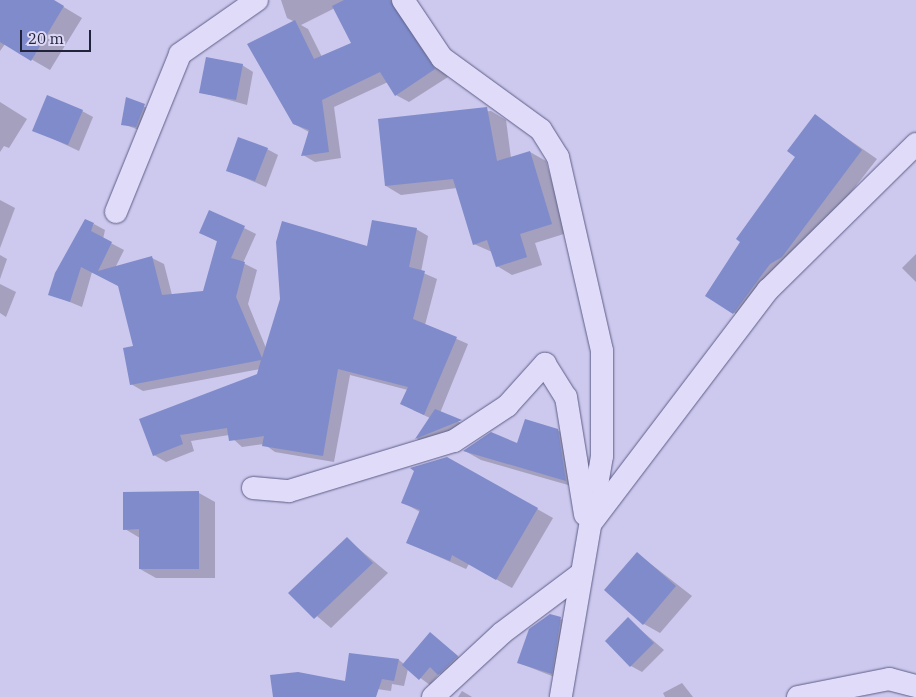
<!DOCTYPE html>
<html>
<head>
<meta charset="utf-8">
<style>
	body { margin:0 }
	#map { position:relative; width:916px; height:697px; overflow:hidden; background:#cdc8ed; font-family:"IBM Plex Serif",serif }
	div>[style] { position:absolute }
	.shadow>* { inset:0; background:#0003 }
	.building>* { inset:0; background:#7f8bca }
	.roads { filter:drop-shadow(0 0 1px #5d5f89) drop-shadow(0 0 1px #5d5f89) }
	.minor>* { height:22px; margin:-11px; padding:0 11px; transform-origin:11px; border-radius:11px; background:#dfdbf8 }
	span { translate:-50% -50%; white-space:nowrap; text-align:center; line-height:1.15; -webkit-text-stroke:4.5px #dbd7f5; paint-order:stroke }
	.scale { position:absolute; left:20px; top:30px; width:71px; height:22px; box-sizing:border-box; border:2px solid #20233a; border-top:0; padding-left:6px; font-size:15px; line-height:18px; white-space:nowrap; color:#20233a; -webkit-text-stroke:4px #dbd7f5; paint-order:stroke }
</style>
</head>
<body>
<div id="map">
	<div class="shadow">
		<i style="clip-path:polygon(0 0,52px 0,82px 18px,50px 70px,5px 44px,0 51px)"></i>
		<i style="clip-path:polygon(evenodd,281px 0,405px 0,405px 16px,448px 77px,409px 102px,396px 95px,388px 82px,334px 107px,341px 158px,315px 162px,303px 155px,309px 132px,294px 124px,295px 22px,287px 18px,281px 0,335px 8px,353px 43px,322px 57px,308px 29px,301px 25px,335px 8px)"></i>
		<i style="clip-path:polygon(242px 65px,253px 72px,247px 105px,200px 92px)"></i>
		<i style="clip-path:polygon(127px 99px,156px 112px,147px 133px,123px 124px)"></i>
		<i style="clip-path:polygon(0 102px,27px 119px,9px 148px,4px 146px,0 152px)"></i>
		<i style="clip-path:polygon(82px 111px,93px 117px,79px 151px,34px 130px)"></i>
		<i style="clip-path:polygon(491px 111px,506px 120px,511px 158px,530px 152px,546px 161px,567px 233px,535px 243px,542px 265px,512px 275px,497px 266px,492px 252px,474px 244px,457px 188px,401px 195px,386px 186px,379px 120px)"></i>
		<i style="clip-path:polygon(815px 116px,877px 159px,749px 322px,706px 295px,797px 157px)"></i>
		<i style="clip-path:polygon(267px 149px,278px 155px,266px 187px,227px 170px)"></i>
		<i style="clip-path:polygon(0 200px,15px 208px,0 248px)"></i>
		<i style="clip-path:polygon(210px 211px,256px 234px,243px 263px,257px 270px,248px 304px,266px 348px,368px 247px,416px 229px,428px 236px,421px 272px,437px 279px,425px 325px,468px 344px,440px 413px,476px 430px,432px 448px,417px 439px,430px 418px,413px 410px,408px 390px,350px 375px,334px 462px,275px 452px,264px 444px,242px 447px,229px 435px,191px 441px,194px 451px,166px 462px,154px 455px,258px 375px,260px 369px,143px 391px,131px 384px,135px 347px,119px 286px,92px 272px,82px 307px,50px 294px,94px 224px,105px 230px,103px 239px,124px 250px,115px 268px,152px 258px,164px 264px,172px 295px,204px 292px,218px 242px,200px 232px)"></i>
		<i style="clip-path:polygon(916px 254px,916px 282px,902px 268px)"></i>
		<i style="clip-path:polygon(0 255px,7px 259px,0 279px)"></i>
		<i style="clip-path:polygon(0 284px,16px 292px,6px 317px,0 313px)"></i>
		<i style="clip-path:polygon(557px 430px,574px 439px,582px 489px,481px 460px,465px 451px,518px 445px)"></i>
		<i style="clip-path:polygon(447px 458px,553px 518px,512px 588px,469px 564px,466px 569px,408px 543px,420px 512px,402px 502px)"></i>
		<i style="clip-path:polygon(199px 493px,215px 502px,215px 578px,156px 578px,140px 569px,140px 538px,125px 529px)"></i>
		<i style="clip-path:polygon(347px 539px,388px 573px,331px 628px,290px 593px)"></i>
		<i style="clip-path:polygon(638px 554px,692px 596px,660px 633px,644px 624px)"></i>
		<i style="clip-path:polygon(561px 619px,572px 625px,562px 680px,519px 663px)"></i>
		<i style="clip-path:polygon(628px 619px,664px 650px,642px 672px,631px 666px)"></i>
		<i style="clip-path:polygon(431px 634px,466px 663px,449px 679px,439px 674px,430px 685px,408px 669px,404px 686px,392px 684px,391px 691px,356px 686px,399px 660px,404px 664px)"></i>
		<i style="clip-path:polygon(682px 683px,693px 697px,665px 697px,663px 693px)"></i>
		<i style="clip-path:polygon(462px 691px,472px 697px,458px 697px)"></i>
	</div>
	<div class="building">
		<i style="clip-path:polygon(0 0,54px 0,64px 6px,31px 61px,0 42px)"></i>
		<i style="clip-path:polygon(344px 0,390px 0,435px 69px,395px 96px,380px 72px,322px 100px,329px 152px,301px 156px,309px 130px,293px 124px,247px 44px,295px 20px,314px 59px,351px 43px,332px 6px)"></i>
		<i style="clip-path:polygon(206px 57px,243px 64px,236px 100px,199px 93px)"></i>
		<i style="clip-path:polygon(47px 95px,83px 110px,68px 145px,32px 131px)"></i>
		<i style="clip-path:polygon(126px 97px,145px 104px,136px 127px,121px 125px)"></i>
		<i style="clip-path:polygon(487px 107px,497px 161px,530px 151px,552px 224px,520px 234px,527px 257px,496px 267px,487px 240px,473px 245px,453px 179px,385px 186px,378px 119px)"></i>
		<i style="clip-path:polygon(815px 114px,862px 150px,782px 257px,770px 264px,733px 314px,705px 296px,740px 242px,736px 239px,795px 157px,787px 151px)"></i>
		<i style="clip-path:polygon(238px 137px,268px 148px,255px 181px,226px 171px)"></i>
		<i style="clip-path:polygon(209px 210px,245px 226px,231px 258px,245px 262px,236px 297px,262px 358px,280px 299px,276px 242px,282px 221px,367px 246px,372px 220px,417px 228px,409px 267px,425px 271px,413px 319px,457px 337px,424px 415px,400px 404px,408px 387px,338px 369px,323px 456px,262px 446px,264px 436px,229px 441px,227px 428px,180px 435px,183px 444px,153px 456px,139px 419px,257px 374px,261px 360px,130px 385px,123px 348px,133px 346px,118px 286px,81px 267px,70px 302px,48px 295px,55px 273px,85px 219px,94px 223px,91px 231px,112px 242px,98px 271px,152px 256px,162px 295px,203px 291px,217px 241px,199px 233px)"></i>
		<i style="clip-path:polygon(435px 409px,462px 420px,415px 439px)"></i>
		<i style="clip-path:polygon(525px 419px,558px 429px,566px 481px,463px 451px,491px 432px,517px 443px)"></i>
		<i style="clip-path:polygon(447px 457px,538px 508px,496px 580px,452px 555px,450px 561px,406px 543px,420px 510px,401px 503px,414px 471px,410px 468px)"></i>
		<i style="clip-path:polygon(199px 491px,199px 569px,139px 569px,139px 529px,123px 530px,123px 492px)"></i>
		<i style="clip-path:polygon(347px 537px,373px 563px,314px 619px,288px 593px)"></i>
		<i style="clip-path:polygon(637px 552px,676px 586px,643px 625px,604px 590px)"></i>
		<i style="clip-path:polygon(550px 614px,561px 617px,552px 674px,517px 663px,529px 629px)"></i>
		<i style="clip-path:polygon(628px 617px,654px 643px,630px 667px,605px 641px)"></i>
		<i style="clip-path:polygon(430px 632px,458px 656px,438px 675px,430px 667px,419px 680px,402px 665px)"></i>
		<i style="clip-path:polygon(349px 653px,399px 659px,394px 681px,382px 679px,376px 697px,273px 697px,270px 675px,298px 672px,345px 681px)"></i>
	</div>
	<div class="roads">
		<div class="minor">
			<i style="left:403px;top:0;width:70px;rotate:56.1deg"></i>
			<i style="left:442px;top:58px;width:122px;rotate:36deg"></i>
			<i style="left:541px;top:130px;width:32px;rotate:58deg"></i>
			<i style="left:558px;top:157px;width:199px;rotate:77.2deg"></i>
			<i style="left:602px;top:351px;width:105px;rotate:90deg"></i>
			<i style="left:602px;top:456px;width:244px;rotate:99.7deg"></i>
			<i style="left:116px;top:212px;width:170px;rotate:-67.9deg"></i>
			<i style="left:180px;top:54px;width:94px;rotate:-35deg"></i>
			<i style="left:253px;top:488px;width:36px;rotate:5deg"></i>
			<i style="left:289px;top:491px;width:172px;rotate:-16.9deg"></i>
			<i style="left:454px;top:441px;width:64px;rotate:-33.4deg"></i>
			<i style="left:507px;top:406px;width:57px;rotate:-47.9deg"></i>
			<i style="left:545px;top:364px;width:39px;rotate:58deg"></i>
			<i style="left:566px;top:397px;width:119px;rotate:80.8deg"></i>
			<i style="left:591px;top:523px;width:293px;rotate:-52.8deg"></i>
			<i style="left:768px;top:290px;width:208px;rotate:-44.6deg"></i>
			<i style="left:433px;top:697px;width:94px;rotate:-42.8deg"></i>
			<i style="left:502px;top:633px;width:95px;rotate:-36.9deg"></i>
			<i style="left:798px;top:697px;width:93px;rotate:-11.2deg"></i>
			<i style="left:889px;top:679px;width:28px;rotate:15deg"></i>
		</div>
	</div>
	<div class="scale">20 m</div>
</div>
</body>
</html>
